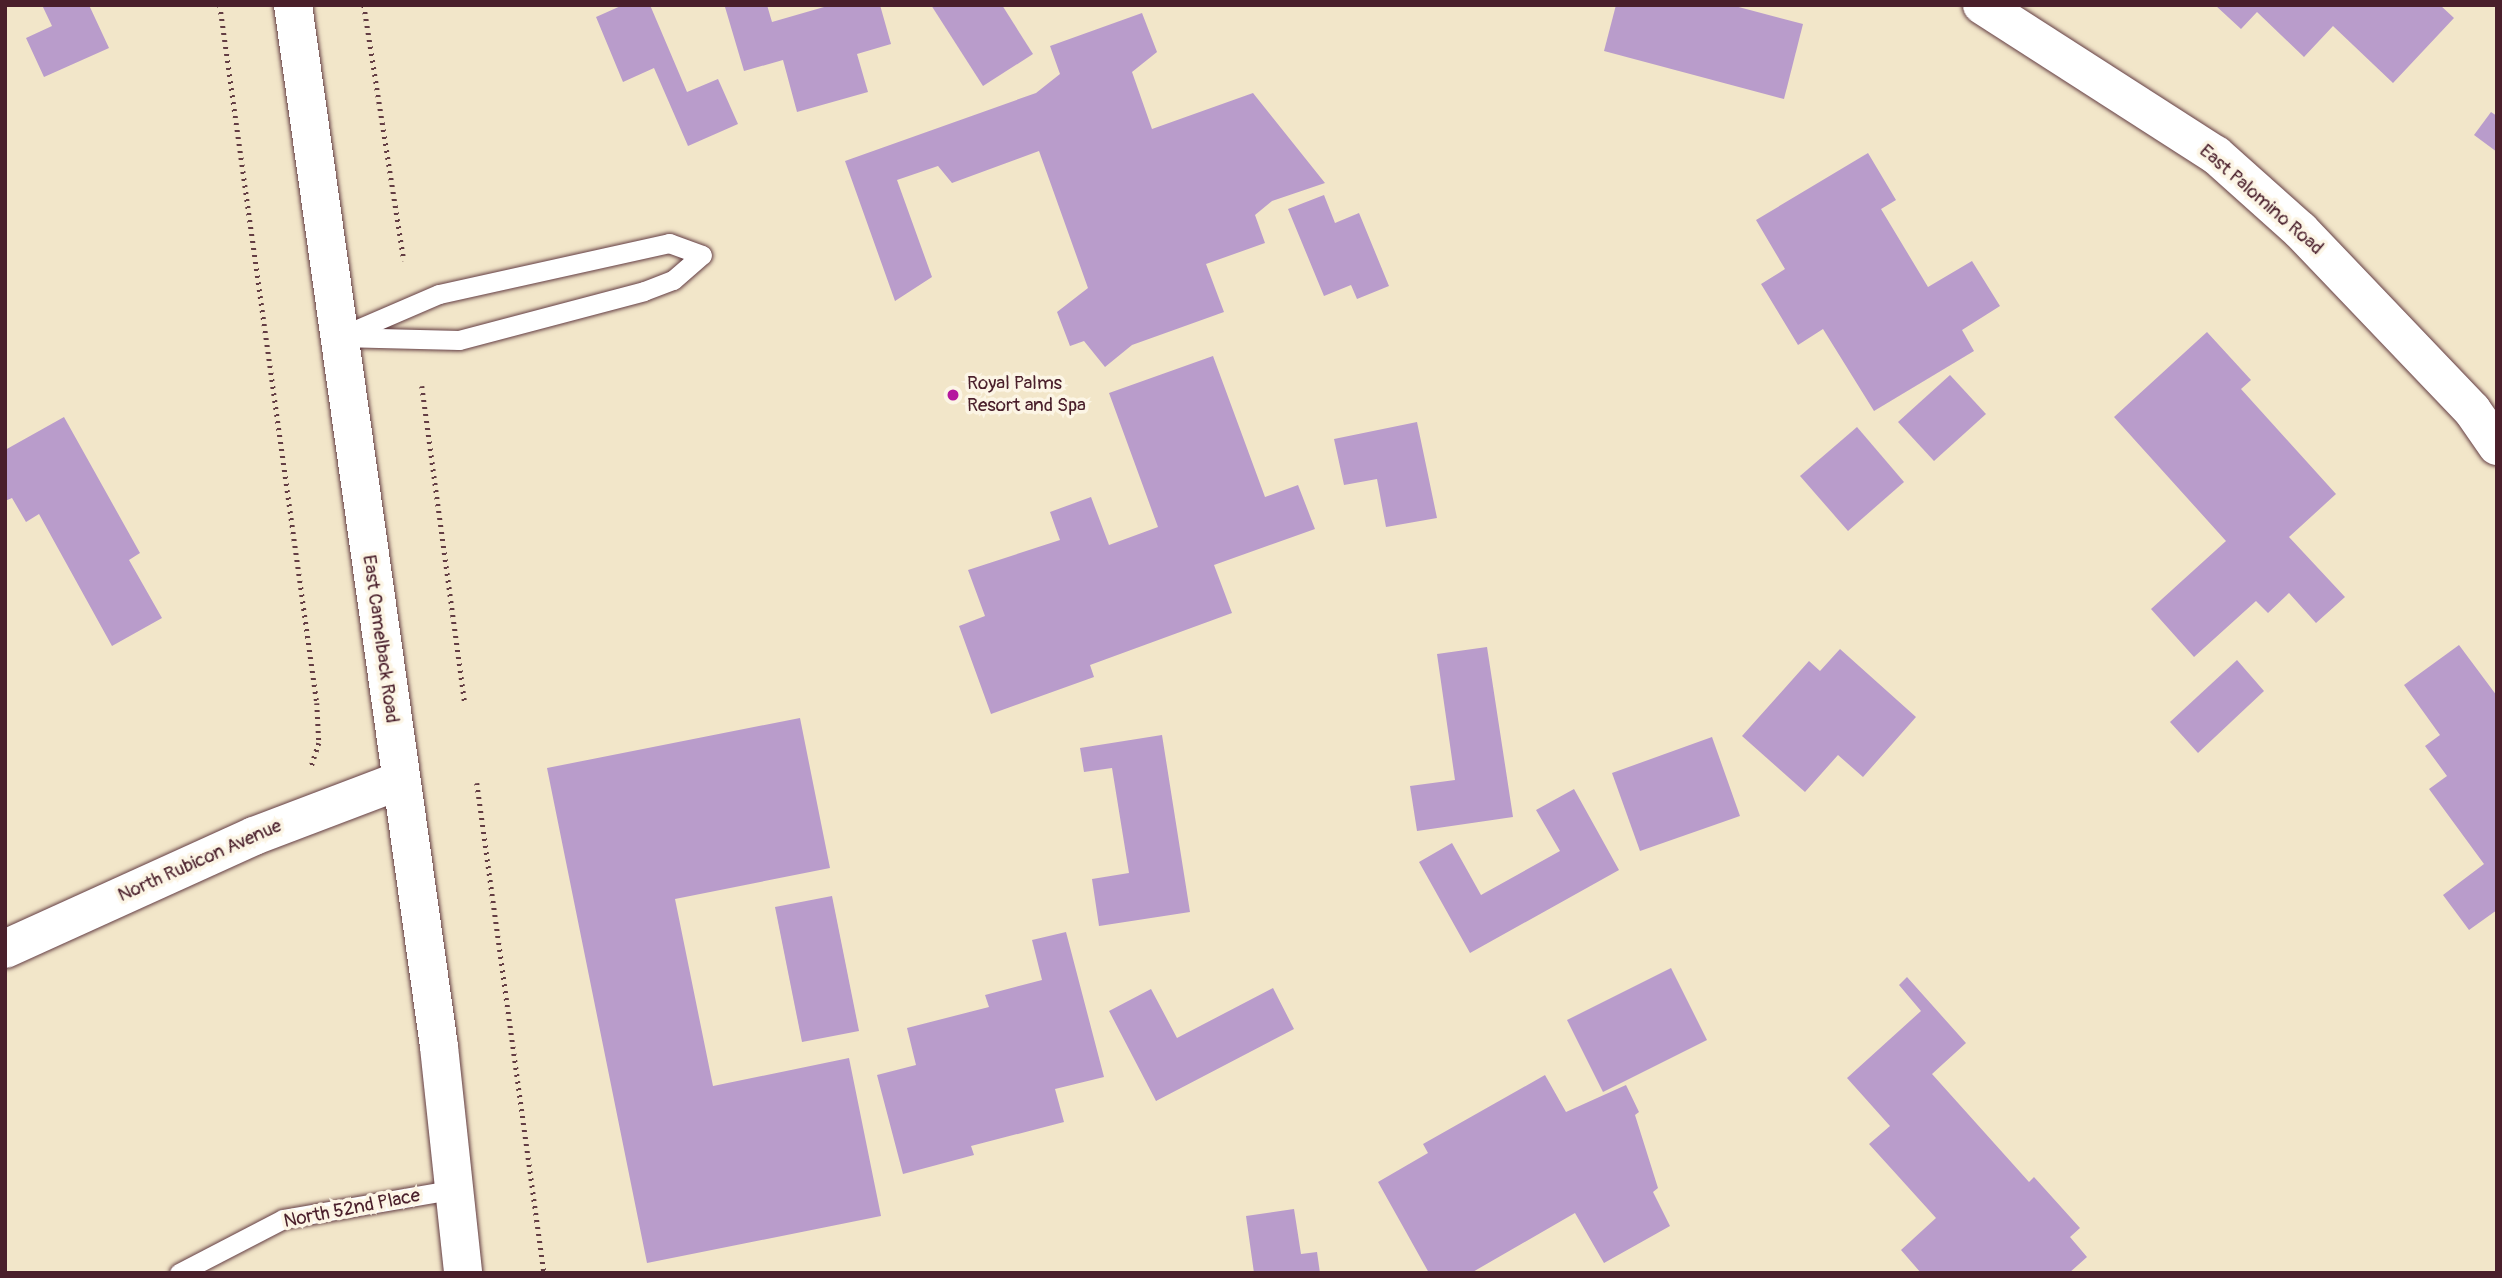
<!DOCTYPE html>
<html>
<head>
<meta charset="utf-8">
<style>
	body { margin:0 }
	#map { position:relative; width:2502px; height:1278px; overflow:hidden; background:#f2e6c9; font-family:Pangolin,sans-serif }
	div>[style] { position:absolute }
	.building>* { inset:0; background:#b99ccb }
	.path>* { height:4.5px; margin-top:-2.25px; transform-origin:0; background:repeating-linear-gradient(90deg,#633d43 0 2px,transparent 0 7px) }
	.roads { filter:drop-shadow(0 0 2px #633d43) drop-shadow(0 0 2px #633d43) }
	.lane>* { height:19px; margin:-9.5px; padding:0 9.5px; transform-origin:9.5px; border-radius:9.5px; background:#fff }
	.street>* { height:38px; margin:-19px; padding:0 19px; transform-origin:19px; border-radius:19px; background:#fff }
	.primary>* { height:38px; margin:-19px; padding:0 19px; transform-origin:19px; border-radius:19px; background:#fff }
	.dots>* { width:19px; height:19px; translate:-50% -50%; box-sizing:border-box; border:4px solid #fcf5e5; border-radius:50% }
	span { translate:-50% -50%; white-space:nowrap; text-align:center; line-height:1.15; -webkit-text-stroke:7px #fcf5e5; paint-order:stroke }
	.street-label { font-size:19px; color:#4a1f2b }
	.poi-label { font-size:19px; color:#4a1f2b }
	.left { translate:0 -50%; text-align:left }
	.frame { position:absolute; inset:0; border:7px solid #4a1f2b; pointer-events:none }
</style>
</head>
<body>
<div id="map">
	<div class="building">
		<i style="clip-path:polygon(42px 5px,89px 5px,109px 48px,44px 77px,26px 38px,52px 26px)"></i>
		<i style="clip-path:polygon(623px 5px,650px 5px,687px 92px,718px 79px,738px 124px,688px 146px,654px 68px,623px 82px,596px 17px)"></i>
		<i style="clip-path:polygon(767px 5px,772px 22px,831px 5px,880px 5px,891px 44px,857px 54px,868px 92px,797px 112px,783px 60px,744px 71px,725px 7px)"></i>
		<i style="clip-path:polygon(931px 5px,1002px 5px,1033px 54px,983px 86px)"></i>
		<i style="clip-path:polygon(1616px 5px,1731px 5px,1803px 24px,1784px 99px,1604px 51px)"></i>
		<i style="clip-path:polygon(2215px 5px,2440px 5px,2454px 18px,2393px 83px,2333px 26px,2304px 57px,2257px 12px,2241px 29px)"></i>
		<i style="clip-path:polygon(1142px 13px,1157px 52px,1132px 72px,1152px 129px,1253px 93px,1325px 183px,1272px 201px,1255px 215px,1265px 243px,1206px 264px,1224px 312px,1132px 345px,1105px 367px,1084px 341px,1070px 346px,1057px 312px,1088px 288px,1039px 151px,952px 183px,938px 166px,897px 180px,932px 277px,895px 301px,845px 161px,1036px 93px,1060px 74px,1050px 46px)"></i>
		<i style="clip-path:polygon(2491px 112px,2497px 116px,2497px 152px,2474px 135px)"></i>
		<i style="clip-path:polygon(1868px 153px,1896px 200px,1881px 209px,1928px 287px,1972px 261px,2000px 306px,1962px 330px,1974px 351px,1874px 411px,1823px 329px,1798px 345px,1761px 284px,1785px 269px,1756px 220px)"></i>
		<i style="clip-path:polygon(1324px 195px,1335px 223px,1359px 213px,1389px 286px,1357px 299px,1351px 285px,1324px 296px,1288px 209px)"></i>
		<i style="clip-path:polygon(2207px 332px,2251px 380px,2241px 389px,2336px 494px,2289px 537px,2345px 597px,2316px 623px,2289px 593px,2268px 613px,2256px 601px,2194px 657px,2151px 609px,2226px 541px,2114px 417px)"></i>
		<i style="clip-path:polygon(1213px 356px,1265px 497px,1298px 485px,1315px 529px,1214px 565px,1232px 613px,1090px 665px,1094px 677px,991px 714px,959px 626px,985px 616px,968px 570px,1060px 540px,1050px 512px,1091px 497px,1109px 545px,1158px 527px,1109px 393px)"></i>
		<i style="clip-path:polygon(1950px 375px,1986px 414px,1934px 461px,1898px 422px)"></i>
		<i style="clip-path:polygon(64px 417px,140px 553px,129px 560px,162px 618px,112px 646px,39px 514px,26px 522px,12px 498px,5px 501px,5px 450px)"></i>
		<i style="clip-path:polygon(1417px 422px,1437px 518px,1386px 527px,1377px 479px,1344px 485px,1334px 439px)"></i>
		<i style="clip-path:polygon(1857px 427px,1904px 482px,1848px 531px,1800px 476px)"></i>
		<i style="clip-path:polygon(2459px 645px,2497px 696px,2497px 910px,2469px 930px,2443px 895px,2484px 864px,2429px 789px,2447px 776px,2425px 746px,2440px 735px,2404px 685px)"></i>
		<i style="clip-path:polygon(1487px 647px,1513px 817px,1417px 831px,1410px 786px,1455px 780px,1437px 654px)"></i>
		<i style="clip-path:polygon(1840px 649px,1916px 717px,1863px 777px,1838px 755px,1805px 792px,1742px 736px,1809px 661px,1820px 671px)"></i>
		<i style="clip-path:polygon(2237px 660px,2264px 691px,2198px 753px,2170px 722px)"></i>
		<i style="clip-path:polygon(800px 718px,830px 868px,675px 899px,713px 1086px,849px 1058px,881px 1216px,647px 1263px,547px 768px)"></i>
		<i style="clip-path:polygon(1162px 735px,1190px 912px,1099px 926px,1092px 879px,1129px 873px,1112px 768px,1084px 772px,1080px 748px)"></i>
		<i style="clip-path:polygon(1712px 737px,1740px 816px,1640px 851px,1612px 773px)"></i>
		<i style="clip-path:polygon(1574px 789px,1619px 870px,1470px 953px,1419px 862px,1452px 843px,1481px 895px,1560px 851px,1536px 810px)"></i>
		<i style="clip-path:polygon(832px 896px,859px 1031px,802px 1042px,775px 907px)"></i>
		<i style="clip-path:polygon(1066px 932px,1104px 1077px,1055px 1089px,1064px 1122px,971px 1146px,974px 1155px,903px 1174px,877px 1075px,916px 1065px,907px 1028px,989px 1007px,985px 995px,1042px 980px,1032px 940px)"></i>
		<i style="clip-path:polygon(1671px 968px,1707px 1040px,1603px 1092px,1567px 1020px)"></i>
		<i style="clip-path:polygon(1907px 977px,1966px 1043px,1932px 1074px,2029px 1182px,2034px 1177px,2080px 1228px,2070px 1237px,2087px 1257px,2069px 1273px,1921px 1273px,1901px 1250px,1936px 1218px,1869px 1144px,1890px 1126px,1847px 1078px,1921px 1011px,1899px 985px)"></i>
		<i style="clip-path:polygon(1273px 988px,1294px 1029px,1156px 1101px,1109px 1011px,1151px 989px,1177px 1038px)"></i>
		<i style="clip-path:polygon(1545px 1075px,1566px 1112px,1626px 1085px,1639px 1112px,1635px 1115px,1658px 1188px,1653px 1192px,1670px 1226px,1604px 1263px,1575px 1213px,1471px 1273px,1429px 1273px,1378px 1182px,1428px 1153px,1423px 1144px)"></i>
		<i style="clip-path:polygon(1294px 1209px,1301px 1254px,1317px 1252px,1320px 1273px,1254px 1273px,1246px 1216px)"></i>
	</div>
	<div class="path">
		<i style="left:220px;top:5px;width:705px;rotate:82.09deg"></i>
		<i style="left:317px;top:703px;width:40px;rotate:87.1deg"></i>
		<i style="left:319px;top:743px;width:26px;rotate:108deg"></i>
		<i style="left:364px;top:5px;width:259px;rotate:81.1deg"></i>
		<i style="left:422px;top:386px;width:319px;rotate:82.3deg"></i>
		<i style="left:477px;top:783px;width:495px;rotate:82.2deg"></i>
	</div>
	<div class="roads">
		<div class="lane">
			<i style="left:346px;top:334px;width:101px;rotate:-23.3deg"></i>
			<i style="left:439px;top:294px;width:236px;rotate:-12.5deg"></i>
			<i style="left:669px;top:243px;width:35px;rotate:20deg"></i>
			<i style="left:339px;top:337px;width:120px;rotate:1.4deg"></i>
			<i style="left:459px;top:340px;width:191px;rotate:-14.8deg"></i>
			<i style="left:644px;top:291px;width:31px;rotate:-21deg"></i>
			<i style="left:673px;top:280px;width:38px;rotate:-41deg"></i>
			<i style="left:179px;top:1273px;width:117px;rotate:-27.4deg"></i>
			<i style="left:283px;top:1219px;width:170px;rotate:-9.8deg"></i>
		</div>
		<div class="street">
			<i style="left:1982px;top:5px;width:278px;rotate:32.7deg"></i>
			<i style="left:2216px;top:155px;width:113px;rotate:41.8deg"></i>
			<i style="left:2300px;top:230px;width:249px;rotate:46.3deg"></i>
			<i style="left:2472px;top:410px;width:44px;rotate:55.2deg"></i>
			<i style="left:5px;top:949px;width:273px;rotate:-24.4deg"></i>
			<i style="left:254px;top:836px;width:155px;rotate:-20.8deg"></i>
		</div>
		<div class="primary">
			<i style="left:293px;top:5px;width:1052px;rotate:82.02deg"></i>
			<i style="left:439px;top:1047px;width:227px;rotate:83.9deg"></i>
		</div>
	</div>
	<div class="dots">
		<i style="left:953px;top:395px;background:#b5179e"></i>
	</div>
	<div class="street-label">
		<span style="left:2261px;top:200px;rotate:41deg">East Palomino Road</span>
		<span style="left:380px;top:639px;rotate:82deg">East Camelback Road</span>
		<span style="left:200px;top:861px;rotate:-24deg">North Rubicon Avenue</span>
		<span style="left:352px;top:1209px;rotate:-11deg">North 52nd Place</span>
	</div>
	<div class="poi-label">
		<span class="left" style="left:967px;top:395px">Royal Palms<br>Resort and Spa</span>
	</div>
	<div class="frame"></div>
</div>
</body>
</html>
